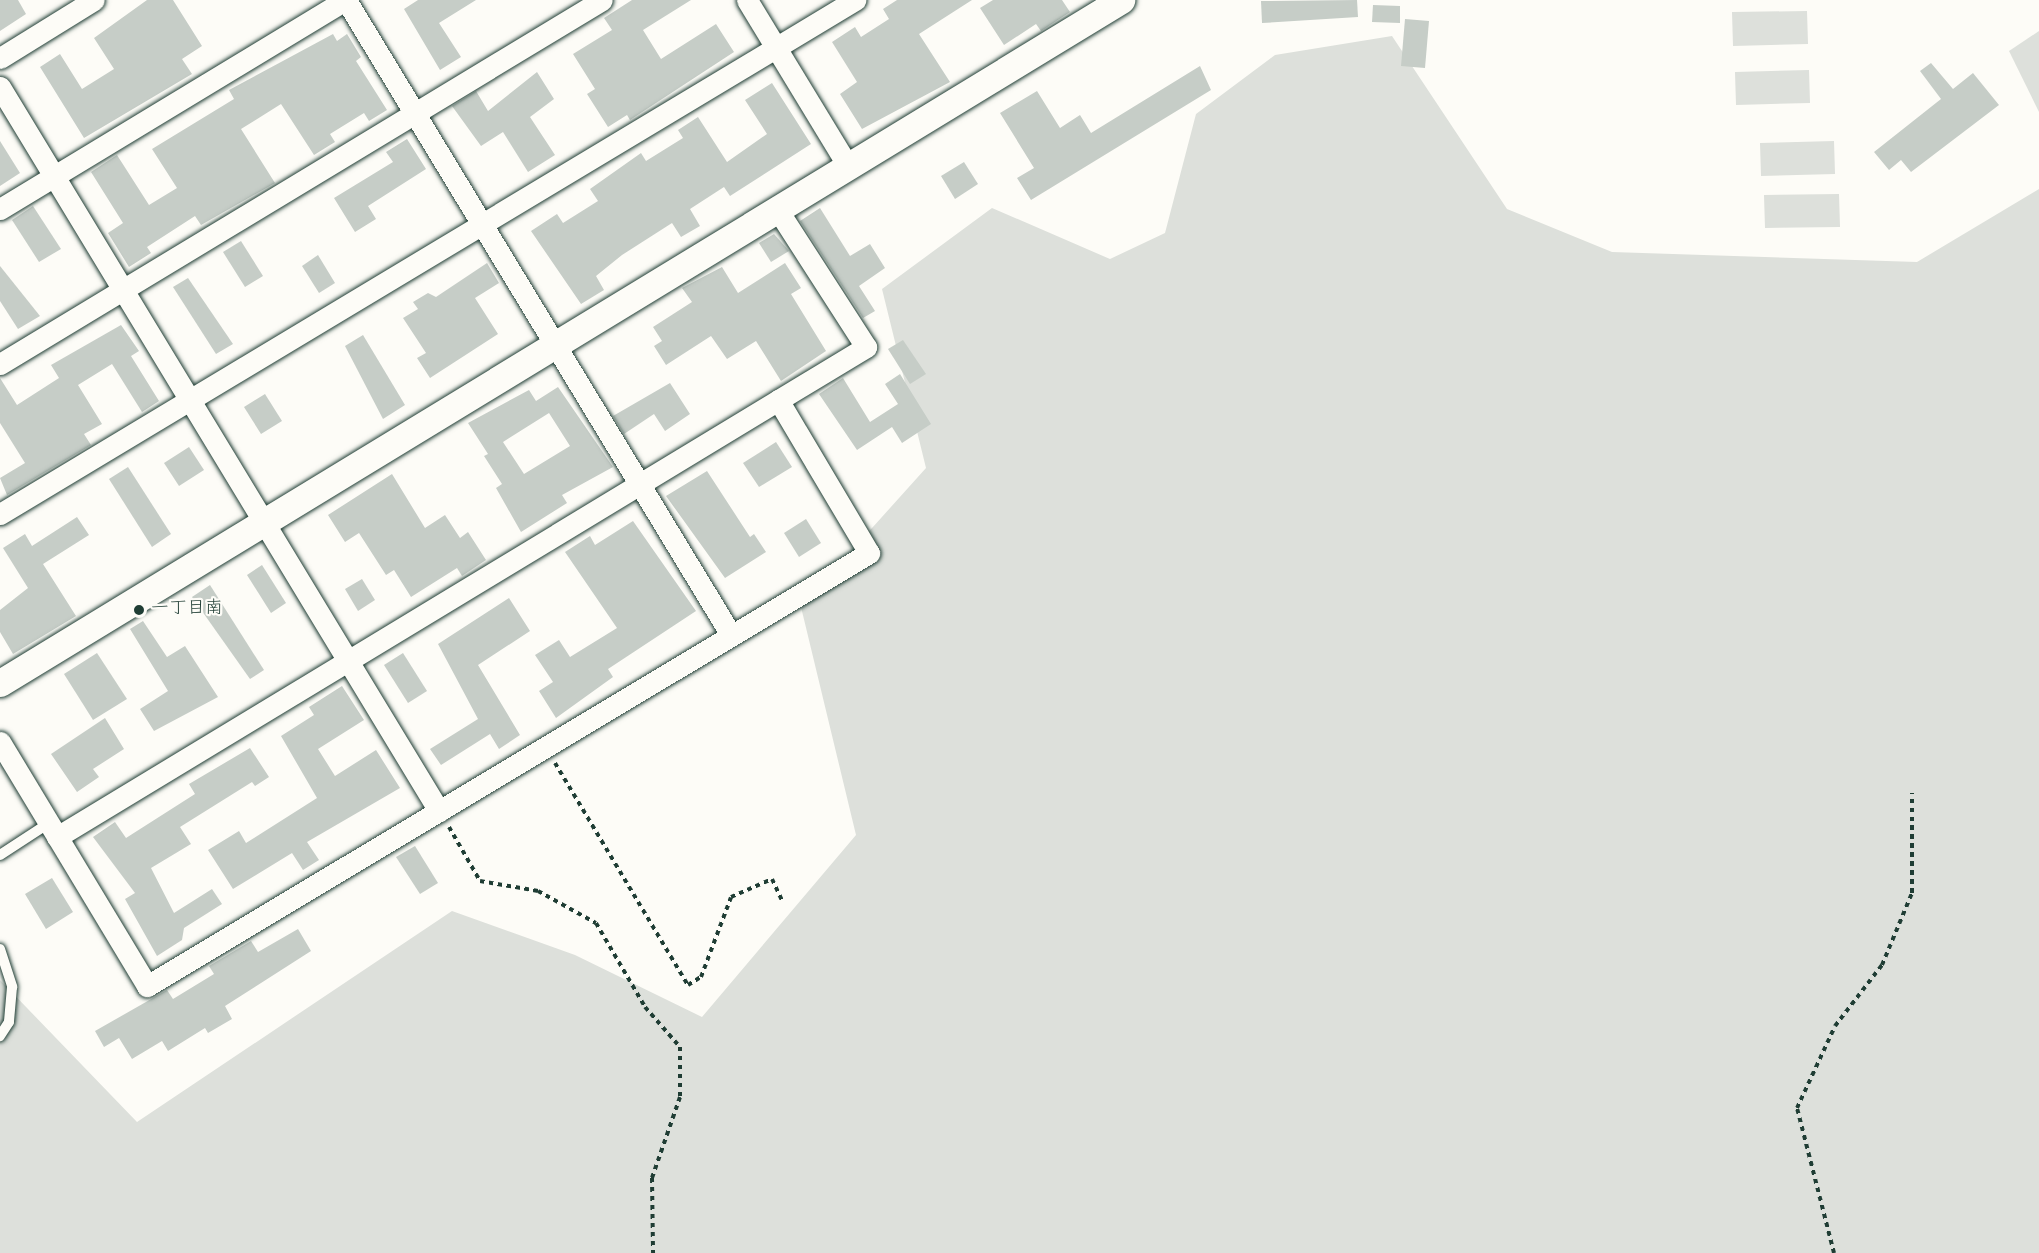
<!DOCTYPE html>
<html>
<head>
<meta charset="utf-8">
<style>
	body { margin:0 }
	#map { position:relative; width:2039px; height:1253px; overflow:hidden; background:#fdfcf7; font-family:Dekko,"Klee One",sans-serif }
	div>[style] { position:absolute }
	.green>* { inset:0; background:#dde0db }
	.building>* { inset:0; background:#c6cdc7 }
	.path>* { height:4px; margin-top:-2px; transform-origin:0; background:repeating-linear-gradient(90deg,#1f3d34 0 4.5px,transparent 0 9px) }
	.roads { filter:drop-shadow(0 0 2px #1f3d34) drop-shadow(0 0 2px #1f3d34) }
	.service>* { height:10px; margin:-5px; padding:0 5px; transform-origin:5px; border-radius:5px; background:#fdfcf7 }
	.minor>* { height:21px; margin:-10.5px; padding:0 10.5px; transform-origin:10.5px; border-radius:10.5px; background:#fdfcf7 }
	.tertiary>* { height:27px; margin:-13.5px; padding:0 13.5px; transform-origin:13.5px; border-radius:13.5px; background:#fdfcf7 }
	.dots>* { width:16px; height:16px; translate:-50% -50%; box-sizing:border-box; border:3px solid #fdfcf7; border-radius:50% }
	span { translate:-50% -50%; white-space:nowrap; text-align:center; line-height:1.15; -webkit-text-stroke:4.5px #fdfcf7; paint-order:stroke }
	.poi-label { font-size:18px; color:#1f3d34 }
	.left { translate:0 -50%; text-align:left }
</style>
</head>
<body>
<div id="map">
	<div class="green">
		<i style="clip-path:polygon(1807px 11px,1808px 44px,1733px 46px,1732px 12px)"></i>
		<i style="clip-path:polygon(2039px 31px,2039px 112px,2009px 51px)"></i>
		<i style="clip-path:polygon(1392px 36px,1507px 209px,1612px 252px,1917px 262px,2039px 189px,2039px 1253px,0 1253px,0 980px,137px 1122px,452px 911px,575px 955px,702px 1017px,856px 835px,801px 607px,926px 468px,882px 289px,992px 208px,1110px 259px,1165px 233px,1196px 114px,1275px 55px)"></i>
		<i style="clip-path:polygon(1809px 70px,1810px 103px,1736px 105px,1735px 72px)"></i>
		<i style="clip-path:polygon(1834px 141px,1835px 174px,1761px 176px,1760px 143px)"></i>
		<i style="clip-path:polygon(1839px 194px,1840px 227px,1765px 228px,1764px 195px)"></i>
	</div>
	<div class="building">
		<i style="clip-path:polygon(0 0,18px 0,26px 14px,0 31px)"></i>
		<i style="clip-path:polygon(147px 0,173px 0,202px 46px,182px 59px,192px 74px,84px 138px,40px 67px,60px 54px,82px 89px,114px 69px,94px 38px)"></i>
		<i style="clip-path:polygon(418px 0,476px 0,439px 23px,461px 57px,440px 70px,404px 9px)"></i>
		<i style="clip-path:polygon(632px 0,691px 0,643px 30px,661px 59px,716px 24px,734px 52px,630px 120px,627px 115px,608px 127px,587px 94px,595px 89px,573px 54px,612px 30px,604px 18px)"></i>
		<i style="clip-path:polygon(897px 0,972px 0,919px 34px,950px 82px,862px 129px,840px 94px,857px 82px,832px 42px,855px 27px,861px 37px,889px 19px,883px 9px)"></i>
		<i style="clip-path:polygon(993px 0,1062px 0,1070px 12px,1041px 31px,1036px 24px,1004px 45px,980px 8px)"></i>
		<i style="clip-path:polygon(1357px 0,1358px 17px,1262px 23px,1261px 1px)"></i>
		<i style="clip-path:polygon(1373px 5px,1400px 6px,1400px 23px,1372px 22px)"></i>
		<i style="clip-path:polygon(1405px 19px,1429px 21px,1425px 68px,1401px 66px)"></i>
		<i style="clip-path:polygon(333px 34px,337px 41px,347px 34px,361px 57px,356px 61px,387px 110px,369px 121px,364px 113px,330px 134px,335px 142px,314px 155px,281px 104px,241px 129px,275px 183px,201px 225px,195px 216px,147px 247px,151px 253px,129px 267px,108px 233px,123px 223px,91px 172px,117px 155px,149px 205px,177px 188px,152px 149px,234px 99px,229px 90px)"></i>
		<i style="clip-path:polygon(1931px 63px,1953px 89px,1973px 73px,1999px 105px,1911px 172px,1901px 160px,1889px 170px,1874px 152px,1941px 99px,1920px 71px)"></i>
		<i style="clip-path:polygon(1200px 66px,1211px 90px,1031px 200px,1017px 178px,1034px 168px,1000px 113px,1037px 91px,1060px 128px,1080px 115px,1091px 133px)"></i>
		<i style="clip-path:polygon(537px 72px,554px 99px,530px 117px,555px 155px,528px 172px,503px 132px,481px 146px,452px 106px,476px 91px,488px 111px)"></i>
		<i style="clip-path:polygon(772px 83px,811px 144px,730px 196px,724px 187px,690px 209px,700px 226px,681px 237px,672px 223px,622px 255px,596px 276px,604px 290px,581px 304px,531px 231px,557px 214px,563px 223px,598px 201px,590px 189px,641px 153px,646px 161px,683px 138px,678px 130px,698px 117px,727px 162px,767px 134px,745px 100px)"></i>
		<i style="clip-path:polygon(407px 139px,426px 169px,368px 206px,376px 219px,355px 232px,334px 198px,393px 162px,386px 152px)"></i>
		<i style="clip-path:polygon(0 141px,20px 173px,0 186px)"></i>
		<i style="clip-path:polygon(964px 162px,978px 184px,955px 199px,941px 176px)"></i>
		<i style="clip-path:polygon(33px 206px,61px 249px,39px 262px,12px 220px)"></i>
		<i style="clip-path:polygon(820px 208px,850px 256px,870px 244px,885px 268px,859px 286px,875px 311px,863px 318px,800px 221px)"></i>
		<i style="clip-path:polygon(774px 234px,789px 251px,771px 262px,759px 243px)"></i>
		<i style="clip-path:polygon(241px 241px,263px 276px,245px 287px,223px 252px)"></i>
		<i style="clip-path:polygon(318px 255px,335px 283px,319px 293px,302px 266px)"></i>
		<i style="clip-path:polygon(487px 263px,499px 283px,475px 298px,498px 334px,430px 378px,417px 358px,426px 353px,403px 318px,418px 309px,413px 302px,428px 293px,436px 297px)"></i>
		<i style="clip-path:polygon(785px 263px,801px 288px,791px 294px,826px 351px,781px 381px,756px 341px,727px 359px,711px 336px,666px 365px,654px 346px,662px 341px,653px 327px,692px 302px,682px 288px,722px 267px,738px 293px)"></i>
		<i style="clip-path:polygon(0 266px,40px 316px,18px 329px,0 301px)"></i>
		<i style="clip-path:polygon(188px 278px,233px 344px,216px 354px,173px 287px)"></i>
		<i style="clip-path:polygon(121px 325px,139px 351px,131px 356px,159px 401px,142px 412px,112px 364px,78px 385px,102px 424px,84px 434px,91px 445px,7px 495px,0 478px,25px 463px,0 423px,0 378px,17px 405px,59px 378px,51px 365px)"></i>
		<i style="clip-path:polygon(363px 335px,405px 405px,383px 419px,345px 346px)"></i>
		<i style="clip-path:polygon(903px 340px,926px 374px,910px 384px,888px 349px)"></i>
		<i style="clip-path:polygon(900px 374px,931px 424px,902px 443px,892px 427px,857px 450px,819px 394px,843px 378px,870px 422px,898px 404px,885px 384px)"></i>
		<i style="clip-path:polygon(670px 383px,690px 414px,665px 431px,654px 414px,624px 434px,613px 416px)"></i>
		<i style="clip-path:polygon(evenodd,558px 387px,613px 467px,562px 495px,567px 503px,521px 532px,496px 488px,502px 484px,484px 456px,488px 454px,468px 423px,529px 390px,536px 401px,558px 387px,549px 413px,570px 446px,524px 474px,503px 442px,549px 413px)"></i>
		<i style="clip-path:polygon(265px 394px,282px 421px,261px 434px,244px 407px)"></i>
		<i style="clip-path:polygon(776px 442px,792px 467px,759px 487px,743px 463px)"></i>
		<i style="clip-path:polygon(189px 447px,204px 470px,179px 486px,164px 463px)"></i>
		<i style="clip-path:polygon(128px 467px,171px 534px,152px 547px,109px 479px)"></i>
		<i style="clip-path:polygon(707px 471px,750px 537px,754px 534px,766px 552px,725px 578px,666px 496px)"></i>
		<i style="clip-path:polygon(392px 474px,425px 528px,445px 515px,460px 538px,468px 532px,486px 560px,462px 576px,457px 568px,411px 597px,394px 570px,386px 575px,359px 533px,345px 542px,328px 515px)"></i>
		<i style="clip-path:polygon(77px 517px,89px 535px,43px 564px,76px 616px,13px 654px,0 632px,0 610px,28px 588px,3px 548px,25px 534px,32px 546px)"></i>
		<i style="clip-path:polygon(806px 519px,821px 543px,799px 557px,784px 533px)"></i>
		<i style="clip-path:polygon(633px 521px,696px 611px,608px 669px,613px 677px,556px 718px,539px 691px,553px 682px,535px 655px,559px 640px,570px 657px,617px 628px,565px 552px,590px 536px,595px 545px)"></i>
		<i style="clip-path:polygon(262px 565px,286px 603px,271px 613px,247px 575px)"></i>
		<i style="clip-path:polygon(362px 579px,375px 600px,358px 611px,345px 589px)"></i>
		<i style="clip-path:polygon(210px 585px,264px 670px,250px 679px,192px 597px)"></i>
		<i style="clip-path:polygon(509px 598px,530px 631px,478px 665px,520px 735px,499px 749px,490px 734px,441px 765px,430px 749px,478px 719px,438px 644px)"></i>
		<i style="clip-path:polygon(143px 621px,167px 657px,185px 646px,218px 697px,154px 731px,140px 709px,168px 691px,130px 629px)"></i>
		<i style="clip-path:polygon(97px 653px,127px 699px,93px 720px,64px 674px)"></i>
		<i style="clip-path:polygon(403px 653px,427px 691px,408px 703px,384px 665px)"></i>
		<i style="clip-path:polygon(342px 686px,364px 720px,318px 749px,335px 776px,376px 750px,400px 788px,307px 842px,319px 860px,303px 870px,292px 853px,233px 889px,208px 850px,239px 831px,246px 843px,317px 798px,281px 736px,314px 715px,309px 707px)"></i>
		<i style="clip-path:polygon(105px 718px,124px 749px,93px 769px,99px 777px,77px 792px,51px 754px)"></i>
		<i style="clip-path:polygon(250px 748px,269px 777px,255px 786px,252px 782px,180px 827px,191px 844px,151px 868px,174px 913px,212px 889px,222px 904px,184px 928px,182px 940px,157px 956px,125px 899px,135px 893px,93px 837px,115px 822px,126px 838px,195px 794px,189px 784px)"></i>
		<i style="clip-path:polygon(415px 846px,438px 883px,420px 894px,396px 857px)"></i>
		<i style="clip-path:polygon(52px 878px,73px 912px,46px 929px,25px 894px)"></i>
		<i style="clip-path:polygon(298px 929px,311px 951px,225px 1006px,232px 1019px,208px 1033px,205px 1028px,168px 1051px,162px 1041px,132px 1059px,119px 1038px,104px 1047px,95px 1031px,167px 990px,173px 999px,214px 974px,209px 966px,251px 941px,258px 952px)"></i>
	</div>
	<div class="path">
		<i style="left:555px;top:763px;width:259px;rotate:59.1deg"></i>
		<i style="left:688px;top:985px;width:15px;rotate:-32deg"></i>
		<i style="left:701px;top:977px;width:85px;rotate:-69.4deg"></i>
		<i style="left:731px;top:897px;width:45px;rotate:-23.7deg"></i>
		<i style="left:772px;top:879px;width:23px;rotate:65deg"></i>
		<i style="left:449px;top:827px;width:62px;rotate:60.1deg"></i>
		<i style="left:480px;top:881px;width:59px;rotate:9.8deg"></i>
		<i style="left:538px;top:891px;width:66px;rotate:28.9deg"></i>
		<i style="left:596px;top:923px;width:97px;rotate:59.7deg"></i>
		<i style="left:645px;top:1007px;width:53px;rotate:48.8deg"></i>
		<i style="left:680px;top:1047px;width:50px;rotate:90deg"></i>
		<i style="left:680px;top:1097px;width:86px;rotate:109.1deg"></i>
		<i style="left:652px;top:1178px;width:75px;rotate:89.2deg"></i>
		<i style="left:1834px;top:1253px;width:150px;rotate:-104.3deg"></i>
		<i style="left:1797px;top:1108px;width:90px;rotate:-65.1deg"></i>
		<i style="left:1835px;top:1026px;width:77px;rotate:-52.4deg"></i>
		<i style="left:1882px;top:965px;width:78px;rotate:-67.4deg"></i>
		<i style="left:1912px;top:893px;width:100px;rotate:-90deg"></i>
	</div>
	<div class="roads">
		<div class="service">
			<i style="left:0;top:855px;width:59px;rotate:-33.1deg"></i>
			<i style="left:0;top:949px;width:40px;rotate:72deg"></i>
			<i style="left:12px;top:987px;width:35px;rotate:95deg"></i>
			<i style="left:9px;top:1022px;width:17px;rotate:123deg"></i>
		</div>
		<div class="minor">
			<i style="left:346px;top:0;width:743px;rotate:58.77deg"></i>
			<i style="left:747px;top:0;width:194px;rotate:58.7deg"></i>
			<i style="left:0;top:58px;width:110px;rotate:-31.7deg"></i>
			<i style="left:0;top:87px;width:847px;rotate:58.77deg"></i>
			<i style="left:0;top:209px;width:403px;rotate:-31.2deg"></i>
			<i style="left:0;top:364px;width:703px;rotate:-31.16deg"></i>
			<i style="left:0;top:514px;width:998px;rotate:-31.01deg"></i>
			<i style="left:0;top:742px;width:285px;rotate:58.9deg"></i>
			<i style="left:147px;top:986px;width:842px;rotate:-30.95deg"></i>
			<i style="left:869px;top:553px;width:178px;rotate:-120.7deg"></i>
			<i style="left:57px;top:837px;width:946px;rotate:-31.2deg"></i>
			<i style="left:866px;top:347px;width:164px;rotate:-122.8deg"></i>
		</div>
		<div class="tertiary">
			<i style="left:0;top:683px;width:1313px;rotate:-31.35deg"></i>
		</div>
	</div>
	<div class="dots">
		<i style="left:139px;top:610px;background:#1f3d34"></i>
	</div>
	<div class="poi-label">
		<span class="left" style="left:151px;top:610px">一丁目南</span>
	</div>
</div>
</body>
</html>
